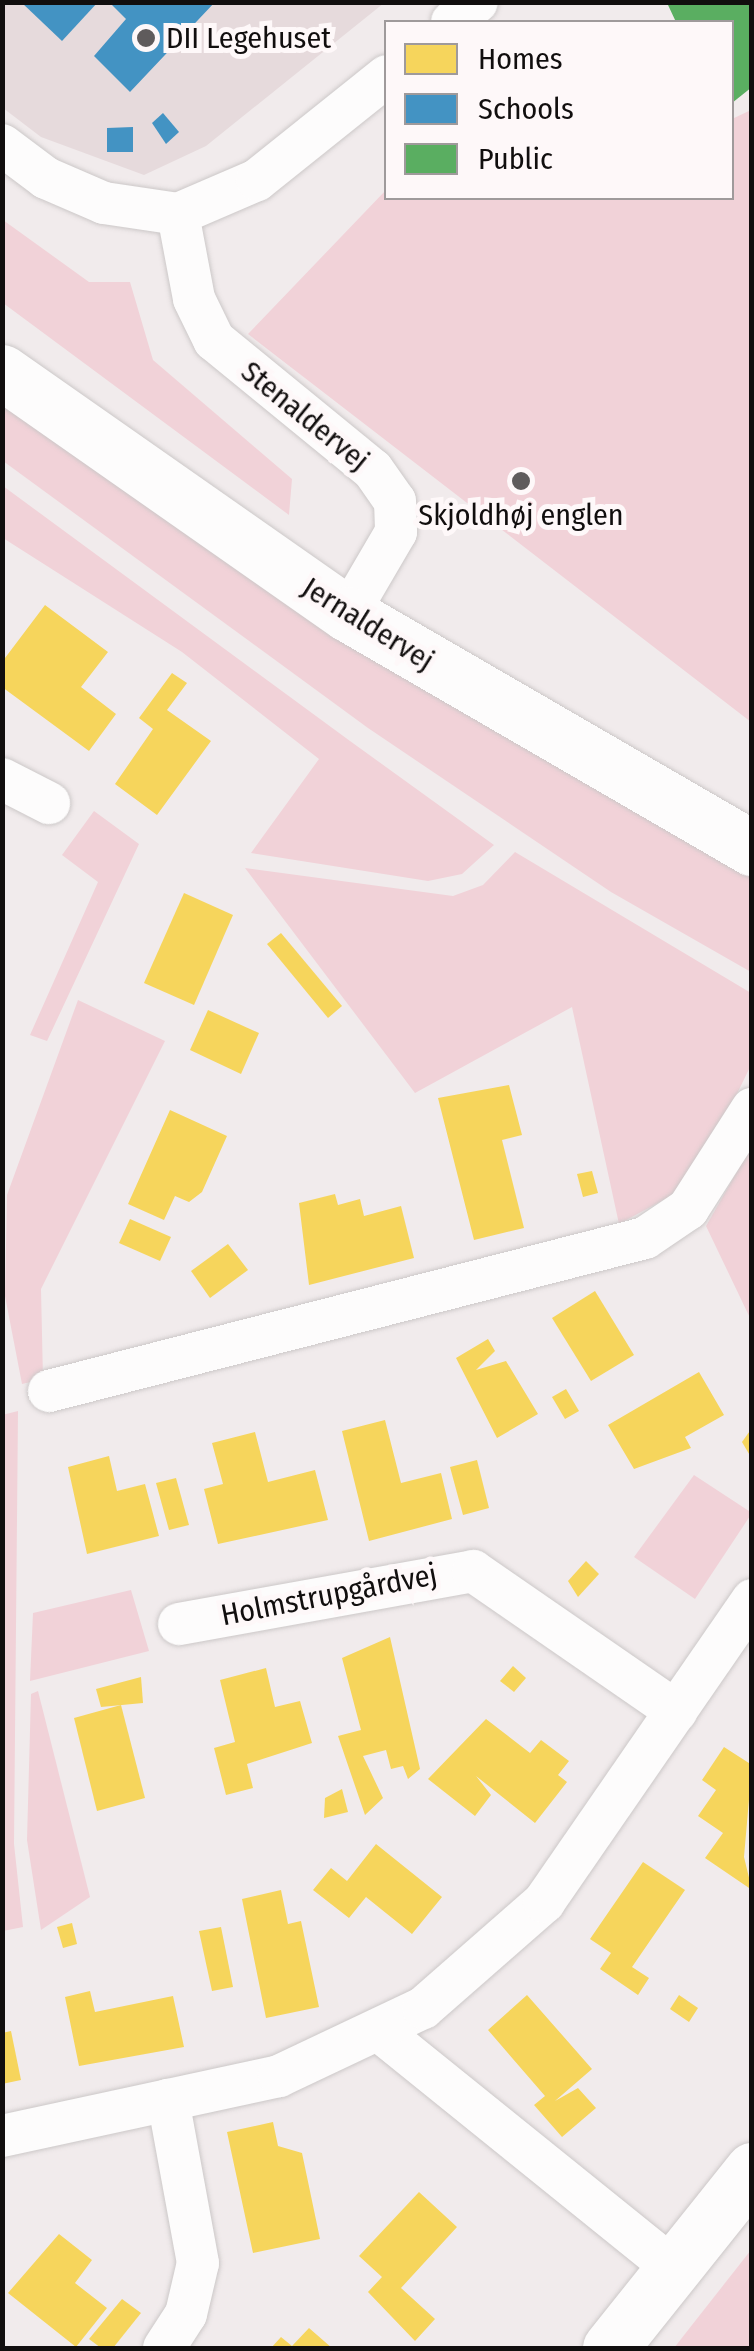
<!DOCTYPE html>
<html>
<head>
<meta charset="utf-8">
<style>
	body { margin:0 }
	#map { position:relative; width:754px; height:2351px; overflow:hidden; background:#f1ebec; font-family:"Fira Sans Condensed",sans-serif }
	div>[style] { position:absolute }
	.built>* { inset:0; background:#e6dadc }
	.green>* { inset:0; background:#f1d2d8 }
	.homes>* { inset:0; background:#f6d55c }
	.schools>* { inset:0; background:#4393c3 }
	.public>* { inset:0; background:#5aae61 }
	.roads { filter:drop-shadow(0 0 2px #ccc8c8) drop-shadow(0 0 2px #ccc8c8) }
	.street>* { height:42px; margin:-21px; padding:0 21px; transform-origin:21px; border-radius:21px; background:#fdfcfc }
	.secondary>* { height:55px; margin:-27.5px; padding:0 27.5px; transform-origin:27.5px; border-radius:27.5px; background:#fdfcfc }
	.dots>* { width:28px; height:28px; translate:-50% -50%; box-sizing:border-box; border:5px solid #fef8f9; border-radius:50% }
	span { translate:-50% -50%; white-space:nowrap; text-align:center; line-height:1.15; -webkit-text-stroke:10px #fef8f9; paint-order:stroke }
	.poi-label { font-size:30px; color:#110e0e }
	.left { translate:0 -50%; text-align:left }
	.street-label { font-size:30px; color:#110e0e }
	.frame { position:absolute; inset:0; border:5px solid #110e0e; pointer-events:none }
	.legend { position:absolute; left:384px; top:20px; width:350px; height:180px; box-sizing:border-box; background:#fef8f9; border:2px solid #9f9a9b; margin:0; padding:12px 18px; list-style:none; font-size:30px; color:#110e0e }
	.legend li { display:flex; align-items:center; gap:20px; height:50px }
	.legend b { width:50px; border:2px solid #9f9a9b }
</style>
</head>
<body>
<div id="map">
	<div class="built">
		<i style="clip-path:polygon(2px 3px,384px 3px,206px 146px,144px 175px,41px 137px,3px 108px)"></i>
	</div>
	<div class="green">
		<i style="clip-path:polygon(751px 110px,751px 722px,248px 334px,386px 190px,387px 198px,732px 198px,732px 119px)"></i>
		<i style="clip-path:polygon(3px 220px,89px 282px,130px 282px,153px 360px,292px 479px,289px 515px,3px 303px)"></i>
		<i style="clip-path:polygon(3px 400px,751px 874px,751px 972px,611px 892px,368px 728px,3px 461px)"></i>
		<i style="clip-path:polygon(3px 486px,350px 741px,494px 845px,462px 874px,428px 881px,251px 853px,319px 759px,182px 652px,3px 538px)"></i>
		<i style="clip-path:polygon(94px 811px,139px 844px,47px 1041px,30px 1035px,98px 882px,62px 855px)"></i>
		<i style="clip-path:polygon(515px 852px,751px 993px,751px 1065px,714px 1141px,678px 1192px,619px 1224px,572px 1007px,415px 1093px,245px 868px,453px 896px,483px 885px)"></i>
		<i style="clip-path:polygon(78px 1000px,165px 1041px,41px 1289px,43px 1379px,22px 1384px,5px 1296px,7px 1195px)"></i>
		<i style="clip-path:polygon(751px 1147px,751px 1320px,706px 1226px)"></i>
		<i style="clip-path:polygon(18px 1411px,14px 1844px,23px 1927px,3px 1931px,2px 1415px)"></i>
		<i style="clip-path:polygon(694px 1475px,752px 1513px,695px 1599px,634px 1557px)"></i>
		<i style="clip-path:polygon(131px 1590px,149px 1651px,30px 1681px,33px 1613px)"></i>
		<i style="clip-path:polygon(38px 1691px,90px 1897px,41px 1930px,27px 1840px,31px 1694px)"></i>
		<i style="clip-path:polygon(751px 2250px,751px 2348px,674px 2348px,692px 2325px)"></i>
	</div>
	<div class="homes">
		<i style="clip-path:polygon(45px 605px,108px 652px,81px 687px,116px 714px,89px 751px,2px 687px,2px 662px)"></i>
		<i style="clip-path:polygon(172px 673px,187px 683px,167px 710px,211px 741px,157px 815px,115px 784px,153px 729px,139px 718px)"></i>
		<i style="clip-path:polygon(184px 893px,233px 915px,194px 1005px,144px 983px)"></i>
		<i style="clip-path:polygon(281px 933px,342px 1006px,328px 1018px,267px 944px)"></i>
		<i style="clip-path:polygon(208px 1010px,259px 1033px,241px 1074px,190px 1050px)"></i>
		<i style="clip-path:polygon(509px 1085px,522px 1135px,502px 1140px,524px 1228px,474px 1240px,438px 1098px)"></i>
		<i style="clip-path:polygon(170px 1110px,227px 1136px,202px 1192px,189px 1202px,175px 1196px,164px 1220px,128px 1204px)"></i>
		<i style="clip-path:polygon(592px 1171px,598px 1193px,583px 1197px,577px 1174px)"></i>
		<i style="clip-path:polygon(335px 1194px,338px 1205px,360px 1199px,364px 1216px,401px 1206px,414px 1258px,309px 1285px,299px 1203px)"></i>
		<i style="clip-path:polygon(130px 1219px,171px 1237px,160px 1261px,119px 1243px)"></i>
		<i style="clip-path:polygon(228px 1244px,248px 1270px,210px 1298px,191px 1271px)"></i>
		<i style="clip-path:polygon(595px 1291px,634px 1355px,591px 1381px,552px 1318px)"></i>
		<i style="clip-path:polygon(488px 1339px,495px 1351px,476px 1370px,506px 1361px,538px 1414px,497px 1438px,456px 1358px)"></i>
		<i style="clip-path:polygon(699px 1372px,724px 1415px,685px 1437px,691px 1448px,634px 1469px,608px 1425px)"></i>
		<i style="clip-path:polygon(566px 1389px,579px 1411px,565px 1419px,552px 1397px)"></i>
		<i style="clip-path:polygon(385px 1420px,401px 1483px,441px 1473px,452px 1519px,369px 1541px,342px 1431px)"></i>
		<i style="clip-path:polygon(752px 1428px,752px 1459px,742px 1442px)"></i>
		<i style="clip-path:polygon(255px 1432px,268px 1482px,315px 1470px,328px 1520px,218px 1544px,204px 1489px,223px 1484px,212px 1443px)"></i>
		<i style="clip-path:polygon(109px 1456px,117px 1491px,145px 1484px,159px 1536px,87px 1554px,68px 1467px)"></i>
		<i style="clip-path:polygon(477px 1460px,489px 1508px,463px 1515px,450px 1467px)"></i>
		<i style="clip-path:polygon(176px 1478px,189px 1525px,169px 1530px,156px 1483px)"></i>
		<i style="clip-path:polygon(586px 1561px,599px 1574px,578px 1597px,568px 1581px)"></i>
		<i style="clip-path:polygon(390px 1637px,420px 1769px,408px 1779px,403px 1766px,391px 1769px,386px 1750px,363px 1756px,383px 1798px,365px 1815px,338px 1736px,361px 1730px,342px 1658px)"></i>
		<i style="clip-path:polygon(513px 1666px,526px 1678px,514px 1692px,500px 1681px)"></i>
		<i style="clip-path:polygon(266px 1668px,275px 1707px,300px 1701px,312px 1743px,247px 1764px,253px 1788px,226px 1795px,214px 1748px,235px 1742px,220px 1680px)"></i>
		<i style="clip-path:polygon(141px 1677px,143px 1703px,101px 1707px,96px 1689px)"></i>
		<i style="clip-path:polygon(121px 1705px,145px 1798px,97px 1811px,74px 1718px)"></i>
		<i style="clip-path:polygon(486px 1719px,530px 1753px,541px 1740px,569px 1761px,558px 1775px,567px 1782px,535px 1823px,476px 1776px,491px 1795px,475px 1816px,428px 1779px)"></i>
		<i style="clip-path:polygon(724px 1747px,752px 1765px,744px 1857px,752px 1890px,705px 1858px,723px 1833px,698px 1816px,716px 1790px,702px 1780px)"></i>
		<i style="clip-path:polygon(342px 1789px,348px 1812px,324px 1818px,325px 1798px)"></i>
		<i style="clip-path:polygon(376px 1844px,442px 1897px,412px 1934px,366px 1897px,349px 1918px,313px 1890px,331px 1868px,347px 1881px)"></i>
		<i style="clip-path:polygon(643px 1862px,685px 1890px,632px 1967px,649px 1978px,638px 1995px,600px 1969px,611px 1953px,590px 1939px)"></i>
		<i style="clip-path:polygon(281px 1890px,288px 1924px,301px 1921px,319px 2007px,266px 2018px,242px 1899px)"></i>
		<i style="clip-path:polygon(72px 1923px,77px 1944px,63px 1948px,57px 1927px)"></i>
		<i style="clip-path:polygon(221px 1927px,233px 1987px,212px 1991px,199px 1931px)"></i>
		<i style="clip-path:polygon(90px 1991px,95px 2012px,173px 1996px,184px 2047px,79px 2066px,65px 1997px)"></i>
		<i style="clip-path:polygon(527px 1995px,592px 2069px,555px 2101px,578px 2088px,596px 2108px,562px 2137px,534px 2105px,545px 2096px,488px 2030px)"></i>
		<i style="clip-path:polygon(679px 1995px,698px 2008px,689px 2022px,670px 2009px)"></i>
		<i style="clip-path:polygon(11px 2031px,21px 2080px,2px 2084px,2px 2033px)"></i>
		<i style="clip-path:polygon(273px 2122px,278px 2146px,302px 2153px,320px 2239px,253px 2253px,227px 2132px)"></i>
		<i style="clip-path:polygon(419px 2192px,457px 2227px,401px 2288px,435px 2319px,415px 2341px,368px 2292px,382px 2277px,359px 2256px)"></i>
		<i style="clip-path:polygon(59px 2234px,92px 2260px,75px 2283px,107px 2308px,76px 2347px,8px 2293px)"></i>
		<i style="clip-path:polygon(122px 2299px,141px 2313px,113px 2348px,101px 2348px,89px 2339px)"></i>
		<i style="clip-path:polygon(309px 2328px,332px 2348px,271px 2348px,281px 2337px,292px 2346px)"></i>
	</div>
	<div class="schools">
		<i style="clip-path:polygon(21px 2px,98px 2px,62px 41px)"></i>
		<i style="clip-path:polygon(109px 2px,215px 2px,130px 92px,94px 56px,126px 19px)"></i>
		<i style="clip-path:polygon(163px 113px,179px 132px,166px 144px,152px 123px)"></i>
		<i style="clip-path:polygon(133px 127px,133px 152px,107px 152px,107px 128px)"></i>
	</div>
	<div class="public">
		<i style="clip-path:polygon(752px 2px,752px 87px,732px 103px,732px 22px,676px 22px,668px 5px)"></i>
	</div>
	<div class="roads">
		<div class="street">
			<i style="left:452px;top:22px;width:32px;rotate:-39deg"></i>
			<i style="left:2px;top:145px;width:55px;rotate:36.9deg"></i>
			<i style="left:46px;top:178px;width:63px;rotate:23.3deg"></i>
			<i style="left:104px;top:203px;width:75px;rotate:8.5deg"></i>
			<i style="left:178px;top:214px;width:86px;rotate:-23.3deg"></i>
			<i style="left:257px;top:180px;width:166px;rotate:-38.7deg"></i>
			<i style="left:178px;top:214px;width:86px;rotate:79.3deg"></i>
			<i style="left:194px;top:299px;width:46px;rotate:64deg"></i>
			<i style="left:214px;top:340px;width:205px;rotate:39.3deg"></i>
			<i style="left:373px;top:470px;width:38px;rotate:55deg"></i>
			<i style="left:395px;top:501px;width:31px;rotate:88deg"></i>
			<i style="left:396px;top:532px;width:95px;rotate:120.3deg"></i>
			<i style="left:2px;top:779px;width:53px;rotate:27.1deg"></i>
			<i style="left:49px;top:1391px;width:615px;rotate:-14.4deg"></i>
			<i style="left:645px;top:1238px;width:52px;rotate:-34deg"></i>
			<i style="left:688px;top:1209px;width:119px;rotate:-57.4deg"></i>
			<i style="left:179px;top:1624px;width:299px;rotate:-10.2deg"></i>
			<i style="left:473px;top:1571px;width:247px;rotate:34.6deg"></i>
			<i style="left:382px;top:2033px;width:378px;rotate:38.9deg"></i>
			<i style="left:2px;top:2136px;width:283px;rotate:-12.2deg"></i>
			<i style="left:279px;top:2076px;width:159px;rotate:-25.3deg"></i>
			<i style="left:423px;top:2008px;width:161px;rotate:-41.2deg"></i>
			<i style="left:544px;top:1902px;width:367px;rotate:-55.4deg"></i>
			<i style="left:164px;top:2348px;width:40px;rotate:-57.1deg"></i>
			<i style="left:186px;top:2314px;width:52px;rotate:-76.8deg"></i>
			<i style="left:198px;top:2263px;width:166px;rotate:-100.4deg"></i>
		</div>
		<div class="secondary">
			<i style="left:2px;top:372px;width:422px;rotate:35deg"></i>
			<i style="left:348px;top:614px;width:467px;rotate:30.1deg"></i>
			<i style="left:610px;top:2348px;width:228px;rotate:-51.4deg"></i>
		</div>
	</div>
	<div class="dots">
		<i style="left:146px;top:38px;background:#5f5b5c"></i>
		<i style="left:521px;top:481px;background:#5f5b5c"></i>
	</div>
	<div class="poi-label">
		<span class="left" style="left:166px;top:38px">DII Legehuset</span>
		<span style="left:521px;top:515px">Skjoldhøj englen</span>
	</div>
	<div class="street-label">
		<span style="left:305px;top:416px;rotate:39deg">Stenaldervej</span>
		<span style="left:368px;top:624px;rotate:32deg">Jernaldervej</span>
		<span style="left:329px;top:1595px;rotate:-11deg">Holmstrupgårdvej</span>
	</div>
	<div class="frame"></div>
	<ul class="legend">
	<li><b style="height:28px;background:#f6d55c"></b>Homes</li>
	<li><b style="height:28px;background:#4393c3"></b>Schools</li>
	<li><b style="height:28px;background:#5aae61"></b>Public</li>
	</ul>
</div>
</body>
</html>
